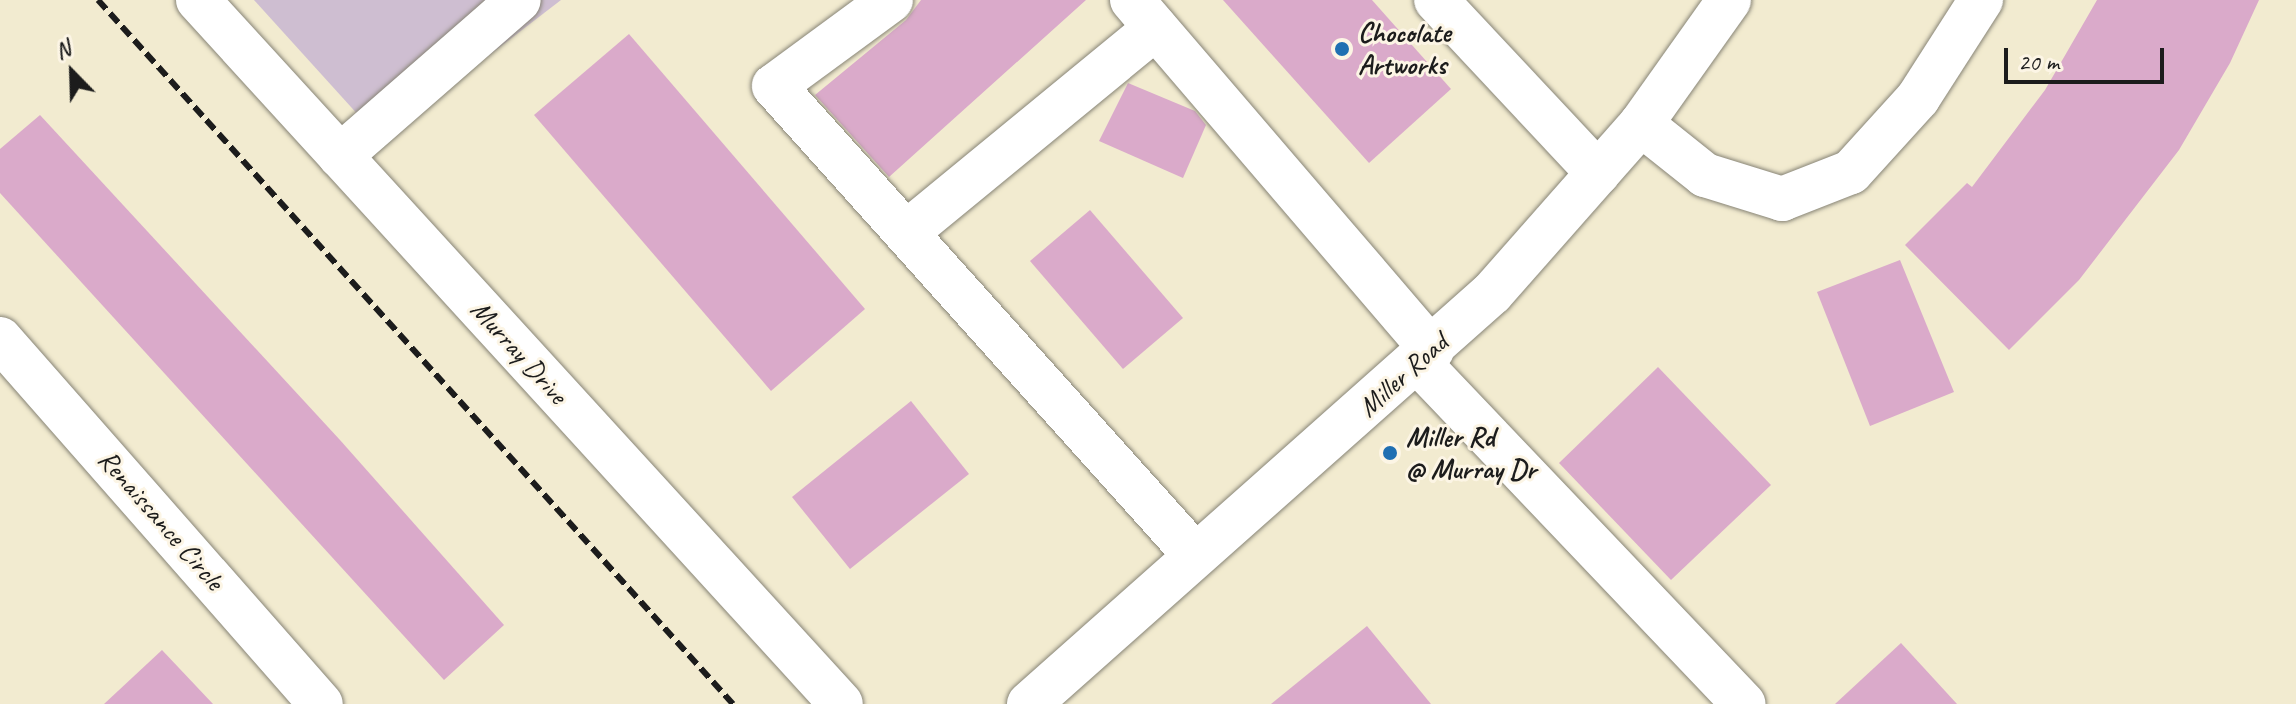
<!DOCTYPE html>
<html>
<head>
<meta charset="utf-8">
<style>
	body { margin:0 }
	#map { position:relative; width:2296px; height:704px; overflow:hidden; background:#f2ebd0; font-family:Caveat,sans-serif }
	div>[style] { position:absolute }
	.industrial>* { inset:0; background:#cebed1 }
	.building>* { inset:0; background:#daaaca }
	.roads { filter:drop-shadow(0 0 2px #878476) drop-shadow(0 0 2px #878476) }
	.minor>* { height:44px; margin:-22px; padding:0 22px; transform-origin:22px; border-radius:22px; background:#fff }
	.rail>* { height:6px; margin-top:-3px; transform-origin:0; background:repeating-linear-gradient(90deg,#1c1c1c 0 12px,transparent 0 18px) }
	.dots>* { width:22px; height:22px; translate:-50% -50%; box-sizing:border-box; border:4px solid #fcf5e5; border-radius:50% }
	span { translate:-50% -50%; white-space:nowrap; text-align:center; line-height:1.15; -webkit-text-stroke:6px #fcf5e5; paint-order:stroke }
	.poi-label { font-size:28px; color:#1c1c1c; font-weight:700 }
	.left { translate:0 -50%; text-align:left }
	.street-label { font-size:28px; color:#1c1c1c }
	.north { position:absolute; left:32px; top:32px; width:80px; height:80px; -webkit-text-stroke:6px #fcf5e5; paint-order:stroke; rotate:337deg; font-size:22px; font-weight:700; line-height:32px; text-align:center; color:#1c1c1c }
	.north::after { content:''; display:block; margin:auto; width:28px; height:36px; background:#1c1c1c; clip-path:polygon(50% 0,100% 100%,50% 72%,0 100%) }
	.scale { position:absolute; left:2004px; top:48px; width:160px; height:36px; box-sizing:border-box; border:4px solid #1c1c1c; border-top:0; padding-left:10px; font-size:24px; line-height:28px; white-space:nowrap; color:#1c1c1c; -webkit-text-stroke:6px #fcf5e5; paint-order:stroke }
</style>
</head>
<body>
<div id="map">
	<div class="industrial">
		<i style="clip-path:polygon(254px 0,561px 0,380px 139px)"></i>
	</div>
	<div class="building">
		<i style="clip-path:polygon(921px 0,1086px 0,889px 177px,815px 95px,906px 20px)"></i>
		<i style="clip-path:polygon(1223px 0,1372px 0,1451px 89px,1369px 163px)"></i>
		<i style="clip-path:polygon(2097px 0,2259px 0,2230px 63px,2179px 150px,2079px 280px,2009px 350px,1905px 245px,1967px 183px,1972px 187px,2045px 90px)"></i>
		<i style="clip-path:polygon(629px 34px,865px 309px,771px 391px,534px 115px)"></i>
		<i style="clip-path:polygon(1128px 83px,1195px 111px,1206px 125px,1183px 178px,1099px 141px)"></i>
		<i style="clip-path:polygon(40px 115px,340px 440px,504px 625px,444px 680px,0 193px,0 149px)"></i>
		<i style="clip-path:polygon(1090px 210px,1183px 318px,1123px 369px,1030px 261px)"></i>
		<i style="clip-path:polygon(1900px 260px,1954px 392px,1870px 426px,1817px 292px)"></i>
		<i style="clip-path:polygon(1658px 367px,1771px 485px,1671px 580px,1559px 463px)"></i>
		<i style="clip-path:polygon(911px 401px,969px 474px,850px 569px,792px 497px)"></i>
		<i style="clip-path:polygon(1367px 626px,1431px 704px,1271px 704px)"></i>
		<i style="clip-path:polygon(1901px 643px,1957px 704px,1835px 704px)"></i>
		<i style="clip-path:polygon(162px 650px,213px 704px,104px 704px)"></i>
	</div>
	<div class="roads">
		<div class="minor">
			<i style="left:198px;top:0;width:953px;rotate:47.59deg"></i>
			<i style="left:891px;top:0;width:145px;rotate:143.7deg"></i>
			<i style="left:774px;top:86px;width:630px;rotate:48.09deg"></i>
			<i style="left:1132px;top:0;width:461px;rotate:49.4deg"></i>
			<i style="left:1436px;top:0;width:237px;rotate:46.9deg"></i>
			<i style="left:1641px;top:124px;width:82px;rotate:38.6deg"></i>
			<i style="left:1705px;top:175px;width:81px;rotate:17.3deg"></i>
			<i style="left:1782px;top:199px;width:74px;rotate:-21.4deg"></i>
			<i style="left:1851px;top:172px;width:100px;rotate:-47.8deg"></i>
			<i style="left:1918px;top:98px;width:117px;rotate:-57.3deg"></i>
			<i style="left:340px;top:156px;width:237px;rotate:-41.1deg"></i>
			<i style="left:906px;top:233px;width:323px;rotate:-39.4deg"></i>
			<i style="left:0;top:339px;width:486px;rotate:48.7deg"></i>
			<i style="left:1418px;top:362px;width:472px;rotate:46.4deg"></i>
			<i style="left:1029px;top:704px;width:619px;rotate:-41.6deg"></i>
			<i style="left:1492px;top:293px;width:225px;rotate:-48.6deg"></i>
			<i style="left:1641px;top:124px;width:152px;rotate:-54.6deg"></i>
		</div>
	</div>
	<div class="rail">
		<i style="left:98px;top:0;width:948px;rotate:47.95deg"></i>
	</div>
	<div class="dots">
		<i style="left:1342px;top:49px;background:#1f6fb2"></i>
		<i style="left:1390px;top:453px;background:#1f6fb2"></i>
	</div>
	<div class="poi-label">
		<span class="left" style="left:1358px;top:49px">Chocolate<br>Artworks</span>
		<span class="left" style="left:1406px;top:453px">Miller Rd<br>@ Murray Dr</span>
	</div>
	<div class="street-label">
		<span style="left:519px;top:352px;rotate:48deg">Murray Drive</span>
		<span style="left:1403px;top:375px;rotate:-42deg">Miller Road</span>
		<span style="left:161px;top:520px;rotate:49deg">Renaissance Circle</span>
	</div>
	<div class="north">N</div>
	<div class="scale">20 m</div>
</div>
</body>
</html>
